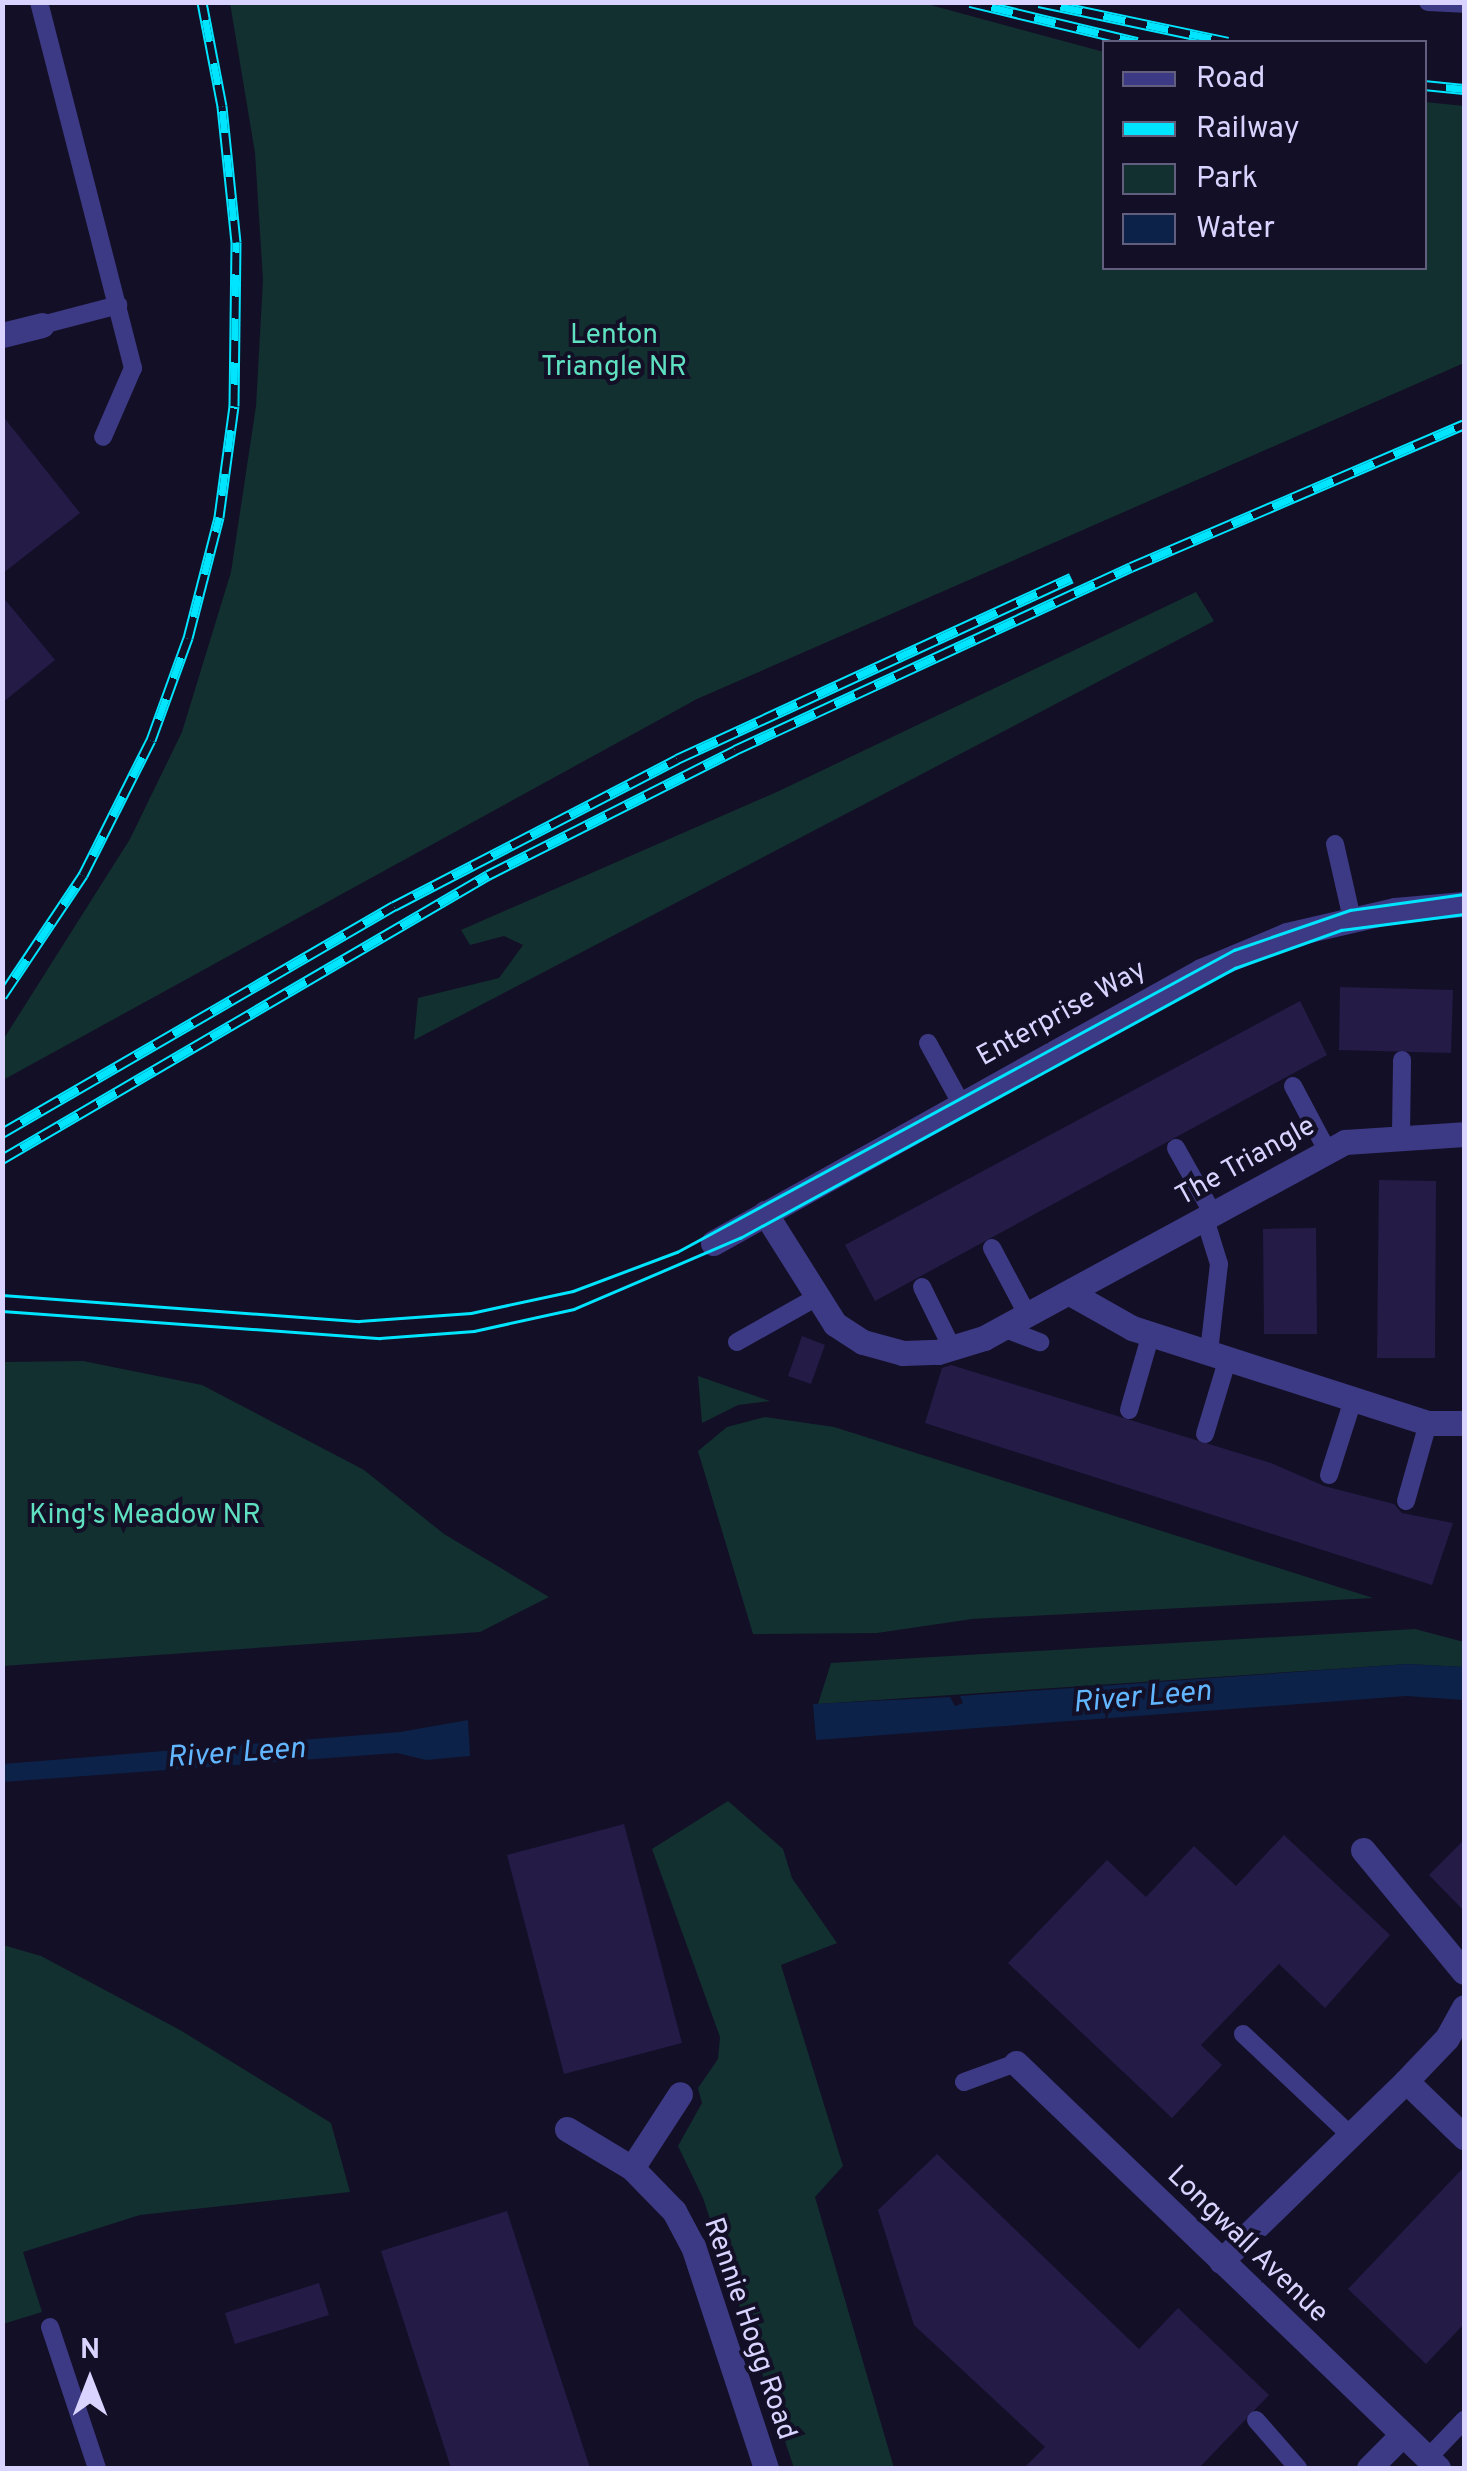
<!DOCTYPE html>
<html>
<head>
<meta charset="utf-8">
<style>
	body { margin:0 }
	#map { position:relative; width:1467px; height:2471px; overflow:hidden; background:#130f26; font-family:Overpass,sans-serif }
	div>[style] { position:absolute }
	.green>* { inset:0; background:#12302f }
	.water>* { inset:0; background:#0c2248 }
	.building>* { inset:0; background:#241b47 }
	.lane>* { height:18px; margin:-9px; padding:0 9px; transform-origin:9px; border-radius:9px; background:#3d3a85 }
	.street>* { height:25px; margin:-12.5px; padding:0 12.5px; transform-origin:12.5px; border-radius:12.5px; background:#3d3a85 }
	.tram>* { height:2.5px; margin:-1.25px; padding:0 1.25px; transform-origin:1.25px; border-radius:1.25px; background:#00e5ff }
	.rail>* { height:11px; margin-top:-5.5px; transform-origin:0; background:repeating-linear-gradient(90deg,#130f26 0 22px,#00e5ff 0 44px); box-sizing:border-box; border-block:2px solid #00e5ff }
	span { translate:-50% -50%; white-space:nowrap; text-align:center; line-height:1.15; -webkit-text-stroke:8px #130f26; paint-order:stroke }
	.park-label { font-size:28px; color:#5fe0c0 }
	.street-label { font-size:28px; color:#d9d4ff }
	.water-label { font-size:30px; color:#62b6ff; font-style:italic }
	.frame { position:absolute; inset:0; border:5px solid #d9d4ff; pointer-events:none }
	.legend { position:absolute; left:1102px; top:40px; width:325px; height:230px; box-sizing:border-box; background:#130f26; border:2px solid #625e7d; margin:0; padding:12px 18px; list-style:none; font-size:30px; color:#d9d4ff }
	.legend li { display:flex; align-items:center; gap:20px; height:50px }
	.legend b { width:50px; border:2px solid #625e7d }
	.north { position:absolute; left:40px; top:2331px; width:100px; height:100px; -webkit-text-stroke:8px #130f26; paint-order:stroke; rotate:0deg; font-size:28px; font-weight:700; line-height:40px; text-align:center; color:#d9d4ff }
	.north::after { content:''; display:block; margin:auto; width:35px; height:45px; background:#d9d4ff; clip-path:polygon(50% 0,100% 100%,50% 72%,0 100%) }
</style>
</head>
<body>
<div id="map">
	<div class="green">
		<i style="clip-path:polygon(230px 3px,923px 3px,1104px 52px,1104px 268px,1424px 268px,1425px 102px,1464px 106px,1464px 363px,697px 699px,3px 1080px,3px 1040px,130px 839px,182px 732px,231px 572px,256px 406px,263px 280px,255px 153px)"></i>
		<i style="clip-path:polygon(1196px 592px,1214px 621px,414px 1040px,418px 998px,499px 978px,523px 945px,504px 936px,470px 945px,461px 930px,779px 791px)"></i>
		<i style="clip-path:polygon(83px 1361px,202px 1385px,364px 1470px,444px 1534px,549px 1597px,480px 1632px,3px 1666px,3px 1362px)"></i>
		<i style="clip-path:polygon(698px 1376px,770px 1401px,738px 1405px,702px 1423px)"></i>
		<i style="clip-path:polygon(765px 1417px,834px 1427px,1373px 1598px,972px 1619px,877px 1633px,753px 1634px,698px 1451px,727px 1427px)"></i>
		<i style="clip-path:polygon(1415px 1629px,1464px 1642px,1464px 1667px,1408px 1664px,818px 1704px,831px 1663px)"></i>
		<i style="clip-path:polygon(728px 1801px,783px 1849px,792px 1878px,837px 1943px,781px 1965px,843px 2166px,815px 2197px,894px 2468px,794px 2468px,703px 2198px,678px 2146px,702px 2103px,698px 2088px,718px 2059px,720px 2037px,652px 1849px)"></i>
		<i style="clip-path:polygon(3px 1945px,41px 1956px,180px 2030px,331px 2123px,350px 2192px,140px 2215px,23px 2252px,42px 2312px,3px 2324px)"></i>
	</div>
	<div class="water">
		<i style="clip-path:polygon(1408px 1664px,1464px 1667px,1464px 1700px,1406px 1696px,816px 1740px,813px 1704px,950px 1697px,955px 1706px,963px 1703px,960px 1696px)"></i>
		<i style="clip-path:polygon(468px 1720px,470px 1756px,426px 1760px,397px 1753px,3px 1782px,3px 1764px,400px 1732px)"></i>
	</div>
	<div class="building">
		<i style="clip-path:polygon(2px 415px,80px 513px,2px 574px)"></i>
		<i style="clip-path:polygon(2px 596px,55px 660px,2px 703px)"></i>
		<i style="clip-path:polygon(1340px 987px,1453px 990px,1451px 1053px,1339px 1050px)"></i>
		<i style="clip-path:polygon(1300px 1001px,1327px 1055px,875px 1301px,845px 1245px)"></i>
		<i style="clip-path:polygon(1379px 1180px,1436px 1181px,1435px 1358px,1377px 1358px)"></i>
		<i style="clip-path:polygon(1316px 1228px,1317px 1334px,1264px 1334px,1263px 1229px)"></i>
		<i style="clip-path:polygon(802px 1336px,825px 1345px,811px 1384px,788px 1376px)"></i>
		<i style="clip-path:polygon(951px 1365px,1271px 1463px,1324px 1486px,1394px 1504px,1402px 1513px,1453px 1523px,1432px 1585px,925px 1423px,942px 1368px)"></i>
		<i style="clip-path:polygon(624px 1824px,682px 2043px,564px 2074px,507px 1855px)"></i>
		<i style="clip-path:polygon(1284px 1835px,1390px 1935px,1325px 2008px,1279px 1964px,1201px 2045px,1222px 2065px,1172px 2118px,1008px 1963px,1107px 1860px,1146px 1897px,1194px 1846px,1236px 1886px)"></i>
		<i style="clip-path:polygon(1464px 1840px,1464px 1911px,1429px 1875px)"></i>
		<i style="clip-path:polygon(937px 2154px,1139px 2349px,1178px 2308px,1269px 2395px,1199px 2468px,1024px 2468px,1045px 2447px,914px 2325px,878px 2210px)"></i>
		<i style="clip-path:polygon(1464px 2167px,1464px 2324px,1426px 2364px,1348px 2289px)"></i>
		<i style="clip-path:polygon(507px 2211px,554px 2358px,590px 2468px,451px 2468px,381px 2251px)"></i>
		<i style="clip-path:polygon(319px 2283px,329px 2315px,235px 2344px,225px 2313px)"></i>
	</div>
	<div class="lane">
		<i style="left:39px;top:2px;width:378px;rotate:75.6deg"></i>
		<i style="left:133px;top:368px;width:75px;rotate:113.5deg"></i>
		<i style="left:1428px;top:2px;width:36px;rotate:3deg"></i>
		<i style="left:42px;top:325px;width:79px;rotate:-14.7deg"></i>
		<i style="left:1335px;top:844px;width:77px;rotate:77.2deg"></i>
		<i style="left:928px;top:1043px;width:71px;rotate:61.3deg"></i>
		<i style="left:1293px;top:1086px;width:75px;rotate:62.1deg"></i>
		<i style="left:1401px;top:1134px;width:74px;rotate:-89.2deg"></i>
		<i style="left:1176px;top:1148px;width:76px;rotate:60.7deg"></i>
		<i style="left:1205px;top:1219px;width:47px;rotate:72.7deg"></i>
		<i style="left:1219px;top:1264px;width:89px;rotate:96.5deg"></i>
		<i style="left:992px;top:1248px;width:77px;rotate:62.1deg"></i>
		<i style="left:922px;top:1287px;width:68px;rotate:63.8deg"></i>
		<i style="left:1003px;top:1328px;width:40px;rotate:21deg"></i>
		<i style="left:737px;top:1342px;width:90px;rotate:-29.4deg"></i>
		<i style="left:1129px;top:1410px;width:79px;rotate:-73.9deg"></i>
		<i style="left:1205px;top:1434px;width:79px;rotate:-73.2deg"></i>
		<i style="left:1329px;top:1475px;width:79px;rotate:-72.3deg"></i>
		<i style="left:1406px;top:1501px;width:81px;rotate:-74.2deg"></i>
		<i style="left:1243px;top:2034px;width:147px;rotate:43.3deg"></i>
		<i style="left:964px;top:2082px;width:55px;rotate:-20.1deg"></i>
		<i style="left:50px;top:2327px;width:149px;rotate:71.6deg"></i>
		<i style="left:1256px;top:2420px;width:64px;rotate:48.8deg"></i>
		<i style="left:1427px;top:2459px;width:54px;rotate:-46.5deg"></i>
	</div>
	<div class="street">
		<i style="left:2px;top:335px;width:41px;rotate:-14deg"></i>
		<i style="left:765px;top:1213px;width:131px;rotate:57.8deg"></i>
		<i style="left:835px;top:1324px;width:33px;rotate:33deg"></i>
		<i style="left:863px;top:1342px;width:41px;rotate:15.4deg"></i>
		<i style="left:903px;top:1353px;width:35px;rotate:-2deg"></i>
		<i style="left:938px;top:1352px;width:48px;rotate:-16.9deg"></i>
		<i style="left:984px;top:1338px;width:411px;rotate:-28.5deg"></i>
		<i style="left:1345px;top:1142px;width:119px;rotate:-3.8deg"></i>
		<i style="left:713px;top:1243px;width:559px;rotate:-29.13deg"></i>
		<i style="left:1201px;top:971px;width:93px;rotate:-22.7deg"></i>
		<i style="left:1287px;top:935px;width:111px;rotate:-13deg"></i>
		<i style="left:1395px;top:910px;width:69px;rotate:-5deg"></i>
		<i style="left:1070px;top:1293px;width:71px;rotate:29.4deg"></i>
		<i style="left:1132px;top:1328px;width:311px;rotate:17.8deg"></i>
		<i style="left:1428px;top:1423px;width:36px"></i>
		<i style="left:1363px;top:1850px;width:158px;rotate:50.4deg"></i>
		<i style="left:1016px;top:2063px;width:585px;rotate:43.82deg"></i>
		<i style="left:1406px;top:2081px;width:81px;rotate:44deg"></i>
		<i style="left:567px;top:2129px;width:76px;rotate:31deg"></i>
		<i style="left:632px;top:2168px;width:60px;rotate:45.7deg"></i>
		<i style="left:674px;top:2211px;width:40px;rotate:62deg"></i>
		<i style="left:693px;top:2246px;width:234px;rotate:71.8deg"></i>
		<i style="left:632px;top:2168px;width:88px;rotate:-57deg"></i>
		<i style="left:1221px;top:2261px;width:258px;rotate:-44.2deg"></i>
		<i style="left:1406px;top:2081px;width:59px;rotate:-46.4deg"></i>
		<i style="left:1447px;top:2038px;width:35px;rotate:-61deg"></i>
		<i style="left:1369px;top:2468px;width:45px;rotate:-45deg"></i>
	</div>
	<div class="tram">
		<i style="left:2px;top:1295px;width:358px;rotate:4.2deg"></i>
		<i style="left:359px;top:1321px;width:112px;rotate:-4.1deg"></i>
		<i style="left:471px;top:1313px;width:104px;rotate:-12.2deg"></i>
		<i style="left:573px;top:1291px;width:111px;rotate:-20.6deg"></i>
		<i style="left:677px;top:1252px;width:634px;rotate:-28.47deg"></i>
		<i style="left:1234px;top:950px;width:123px;rotate:-19deg"></i>
		<i style="left:1350px;top:910px;width:115px;rotate:-8deg"></i>
		<i style="left:2px;top:1311px;width:379px;rotate:4.1deg"></i>
		<i style="left:380px;top:1338px;width:94px;rotate:-4.3deg"></i>
		<i style="left:474px;top:1331px;width:102px;rotate:-12.4deg"></i>
		<i style="left:574px;top:1309px;width:181px;rotate:-23.2deg"></i>
		<i style="left:740px;top:1238px;width:564px;rotate:-28.61deg"></i>
		<i style="left:1235px;top:968px;width:113px;rotate:-19.7deg"></i>
		<i style="left:1341px;top:930px;width:124px;rotate:-7.4deg"></i>
	</div>
	<div class="rail">
		<i style="left:970px;top:2px;width:172px;rotate:13.5deg"></i>
		<i style="left:1039px;top:2px;width:193px;rotate:11.9deg"></i>
		<i style="left:1424px;top:85px;width:40px;rotate:5.7deg"></i>
		<i style="left:2px;top:996px;width:146px;rotate:-56.2deg"></i>
		<i style="left:83px;top:875px;width:151px;rotate:-63.3deg"></i>
		<i style="left:151px;top:740px;width:109px;rotate:-70.1deg"></i>
		<i style="left:188px;top:638px;width:125px;rotate:-75.6deg"></i>
		<i style="left:219px;top:517px;width:112px;rotate:-82.3deg"></i>
		<i style="left:234px;top:406px;width:164px;rotate:-89.3deg"></i>
		<i style="left:236px;top:242px;width:137px;rotate:-95.9deg"></i>
		<i style="left:222px;top:106px;width:106px;rotate:-100.9deg"></i>
		<i style="left:2px;top:1133px;width:453px;rotate:-30.1deg"></i>
		<i style="left:394px;top:906px;width:319px;rotate:-27.4deg"></i>
		<i style="left:677px;top:759px;width:434px;rotate:-24.7deg"></i>
		<i style="left:2px;top:1159px;width:563px;rotate:-30.3deg"></i>
		<i style="left:488px;top:875px;width:277px;rotate:-26.8deg"></i>
		<i style="left:735px;top:750px;width:436px;rotate:-24.8deg"></i>
		<i style="left:1131px;top:567px;width:362px;rotate:-23.2deg"></i>
	</div>
	<div class="park-label">
		<span style="left:614px;top:352px">Lenton<br>Triangle NR</span>
		<span style="left:145px;top:1516px">King's Meadow NR</span>
	</div>
	<div class="street-label">
		<span style="left:1062px;top:1014px;rotate:-29deg">Enterprise Way</span>
		<span style="left:1246px;top:1162px;rotate:-29deg">The Triangle</span>
		<span style="left:1247px;top:2245px;rotate:44deg">Longwall Avenue</span>
		<span style="left:749px;top:2329px;rotate:71deg">Rennie Hogg Road</span>
	</div>
	<div class="water-label">
		<span style="left:1142px;top:1699px;rotate:-5deg">River Leen</span>
		<span style="left:236px;top:1755px;rotate:-4deg">River Leen</span>
	</div>
	<div class="frame"></div>
	<ul class="legend">
	<li><b style="height:12px;background:#3d3a85"></b>Road</li>
	<li><b style="height:12px;background:#00e5ff"></b>Railway</li>
	<li><b style="height:28px;background:#12302f"></b>Park</li>
	<li><b style="height:28px;background:#0c2248"></b>Water</li>
	</ul>
	<div class="north">N</div>
</div>
</body>
</html>
